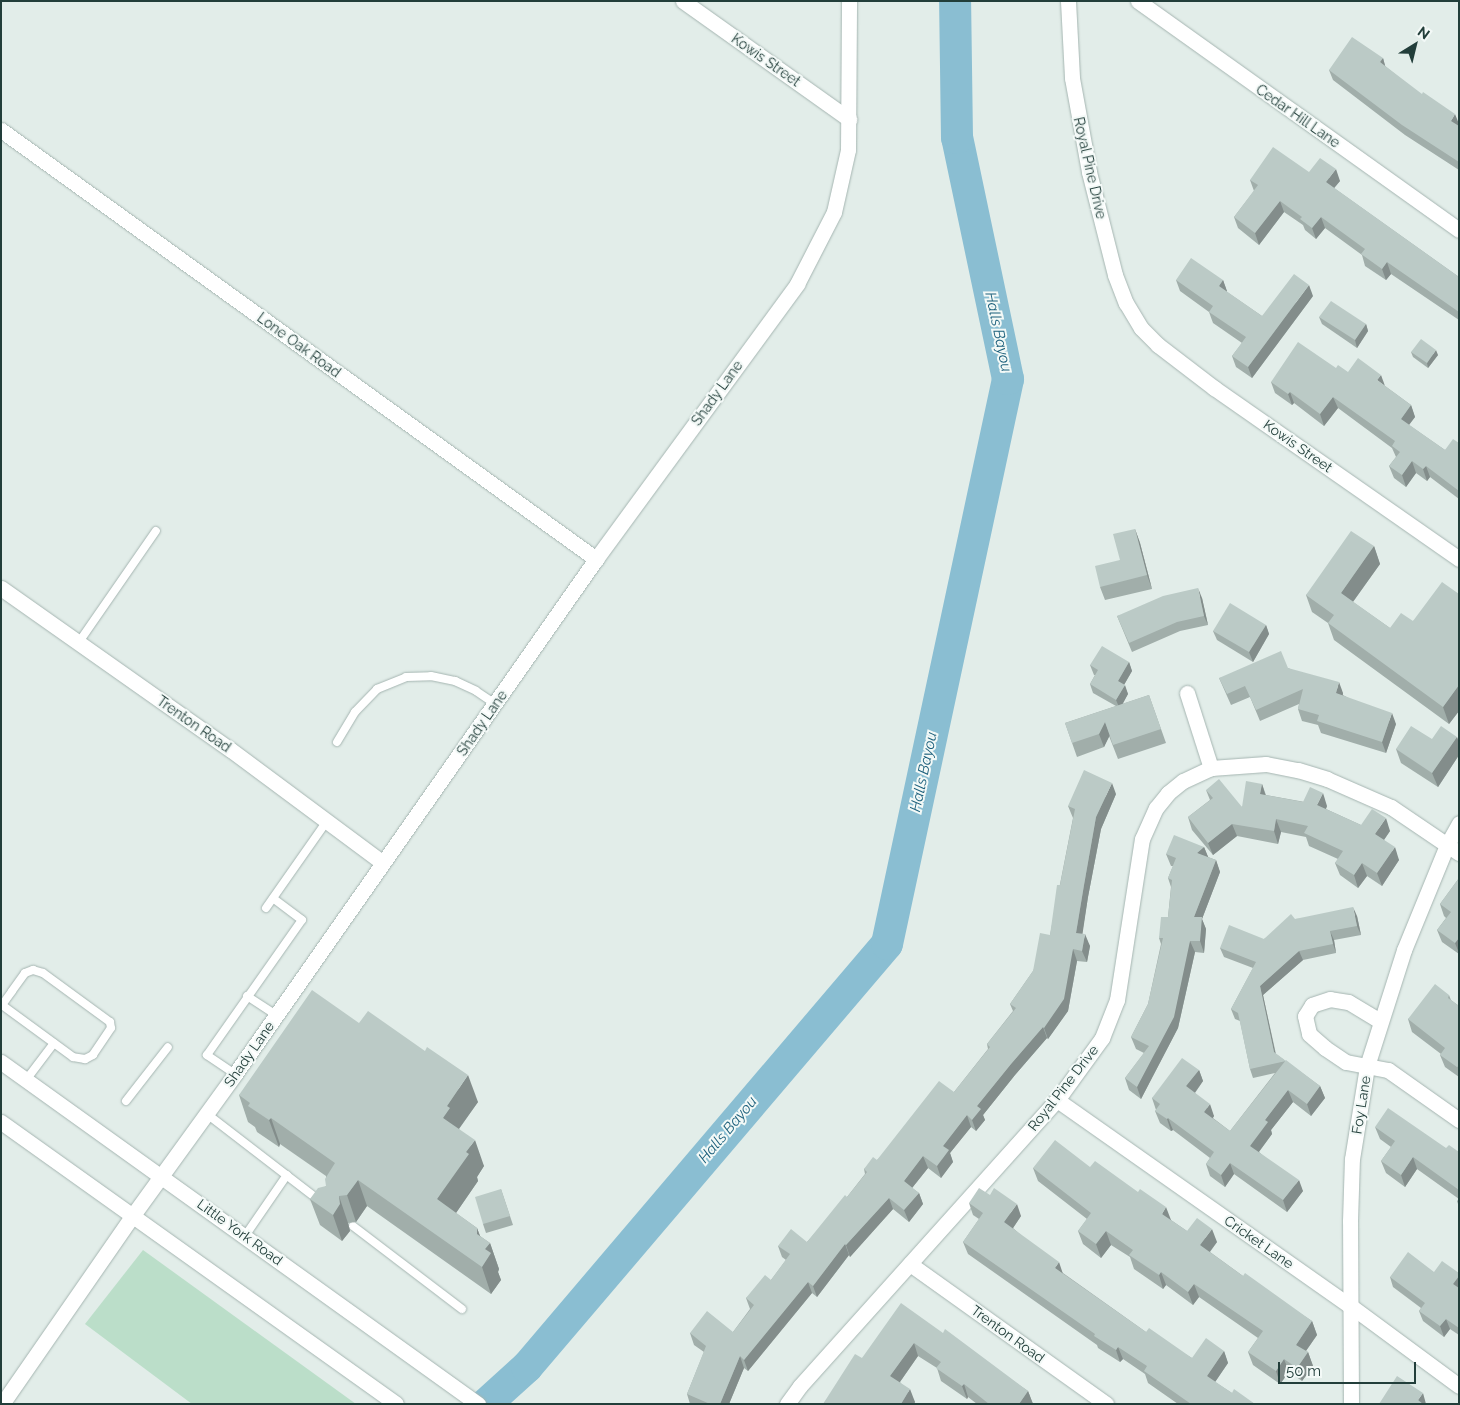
<!DOCTYPE html>
<html>
<head>
<meta charset="utf-8">
<style>
	body { margin:0 }
	#map { position:relative; width:1460px; height:1405px; overflow:hidden; background:#e2ede9; font-family:Raleway,sans-serif }
	div>[style] { position:absolute }
	.green>* { inset:0; background:#bbdec9 }
	.river>* { height:32px; margin:-16px; padding:0 16px; transform-origin:16px; border-radius:16px; background:#8abed2 }
	.roads { filter:drop-shadow(0 0 1px #a5b5b1) drop-shadow(0 0 1px #a5b5b1) }
	.lane>* { height:8px; margin:-4px; padding:0 4px; transform-origin:4px; border-radius:4px; background:#fff }
	.street>* { height:15px; margin:-7.5px; padding:0 7.5px; transform-origin:7.5px; border-radius:7.5px; background:#fff }
	.secondary>* { height:15px; margin:-7.5px; padding:0 7.5px; transform-origin:7.5px; border-radius:7.5px; background:#fff }
	.wall>* { inset:0; background:#a1aeaa }
	.shaded-wall>* { inset:0; background:#838d8b }
	.building>* { inset:0; background:#bbcac6 }
	span { translate:-50% -50%; white-space:nowrap; text-align:center; line-height:1.15; -webkit-text-stroke:4px #f3f9f7; paint-order:stroke }
	.street-label { font-size:14px; color:#223e3a }
	.water-label { font-size:15px; color:#1b5f7b; font-style:italic }
	.frame { position:absolute; inset:0; border:2px solid #223e3a; pointer-events:none }
	.north { position:absolute; left:1390px; top:20px; width:50px; height:50px; -webkit-text-stroke:4px #f3f9f7; paint-order:stroke; rotate:36deg; font-size:14px; font-weight:700; line-height:20px; text-align:center; color:#223e3a }
	.north::after { content:''; display:block; margin:auto; width:18px; height:22px; background:#223e3a; clip-path:polygon(50% 0,100% 100%,50% 72%,0 100%) }
	.scale { position:absolute; left:1278px; top:1362px; width:138px; height:22px; box-sizing:border-box; border:2px solid #223e3a; border-top:0; padding-left:6px; font-size:15px; line-height:18px; white-space:nowrap; color:#223e3a; -webkit-text-stroke:4px #f3f9f7; paint-order:stroke }
</style>
</head>
<body>
<div id="map">
	<div class="green">
		<i style="clip-path:polygon(143px 1250px,356px 1404px,192px 1404px,85px 1324px)"></i>
	</div>
	<div class="river">
		<i style="left:486px;top:1404px;width:55px;rotate:-42.1deg"></i>
		<i style="left:527px;top:1367px;width:555px;rotate:-49.6deg"></i>
		<i style="left:887px;top:944px;width:578px;rotate:-77.91deg"></i>
		<i style="left:1008px;top:379px;width:246px;rotate:-101.9deg"></i>
		<i style="left:957px;top:138px;width:137px;rotate:-90.8deg"></i>
	</div>
	<div class="roads">
		<div class="lane">
			<i style="left:79px;top:642px;width:135px;rotate:-55.3deg"></i>
			<i style="left:337px;top:742px;width:35px;rotate:-59deg"></i>
			<i style="left:355px;top:712px;width:32px;rotate:-46deg"></i>
			<i style="left:377px;top:689px;width:31px;rotate:-22deg"></i>
			<i style="left:406px;top:677px;width:25px;rotate:-2deg"></i>
			<i style="left:431px;top:676px;width:25px;rotate:12deg"></i>
			<i style="left:455px;top:681px;width:23px;rotate:25deg"></i>
			<i style="left:476px;top:691px;width:23px;rotate:34deg"></i>
			<i style="left:266px;top:908px;width:106px;rotate:-55deg"></i>
			<i style="left:247px;top:996px;width:35px;rotate:33deg"></i>
			<i style="left:1px;top:1006px;width:1px;rotate:-45deg"></i>
			<i style="left:2px;top:1005px;width:17px;rotate:-54deg"></i>
			<i style="left:12px;top:991px;width:22px;rotate:-54deg"></i>
			<i style="left:25px;top:973px;width:9px;rotate:-21deg"></i>
			<i style="left:33px;top:970px;width:10px;rotate:17deg"></i>
			<i style="left:43px;top:973px;width:83px;rotate:36.2deg"></i>
			<i style="left:110px;top:1022px;width:6px;rotate:81deg"></i>
			<i style="left:111px;top:1028px;width:32px;rotate:124deg"></i>
			<i style="left:93px;top:1055px;width:9px;rotate:153deg"></i>
			<i style="left:85px;top:1059px;width:12px;rotate:-171deg"></i>
			<i style="left:73px;top:1057px;width:88px;rotate:-143.8deg"></i>
			<i style="left:235px;top:1074px;width:34px;rotate:-146deg"></i>
			<i style="left:207px;top:1055px;width:165px;rotate:-54.9deg"></i>
			<i style="left:302px;top:920px;width:36px;rotate:-143deg"></i>
			<i style="left:26px;top:1080px;width:46px;rotate:-52.9deg"></i>
			<i style="left:126px;top:1101px;width:68px;rotate:-52.1deg"></i>
			<i style="left:207px;top:1114px;width:143px;rotate:37.6deg"></i>
			<i style="left:353px;top:1226px;width:137px;rotate:37.3deg"></i>
			<i style="left:245px;top:1236px;width:74px;rotate:-55.5deg"></i>
		</div>
		<div class="street">
			<i style="left:683px;top:1px;width:204px;rotate:35.4deg"></i>
			<i style="left:1068px;top:1px;width:77px;rotate:87deg"></i>
			<i style="left:1072px;top:78px;width:96px;rotate:79.7deg"></i>
			<i style="left:1089px;top:172px;width:106px;rotate:75.8deg"></i>
			<i style="left:1115px;top:275px;width:30px;rotate:69deg"></i>
			<i style="left:1126px;top:303px;width:29px;rotate:59deg"></i>
			<i style="left:1141px;top:328px;width:24px;rotate:45deg"></i>
			<i style="left:1158px;top:345px;width:71px;rotate:37.5deg"></i>
			<i style="left:1214px;top:388px;width:299px;rotate:34.9deg"></i>
			<i style="left:1138px;top:1px;width:394px;rotate:35.5deg"></i>
			<i style="left:1px;top:130px;width:734px;rotate:35.79deg"></i>
			<i style="left:1px;top:588px;width:281px;rotate:35.2deg"></i>
			<i style="left:231px;top:750px;width:189px;rotate:36.6deg"></i>
			<i style="left:1187px;top:693px;width:79px;rotate:72.3deg"></i>
			<i style="left:1380px;top:1021px;width:37px;rotate:-149deg"></i>
			<i style="left:1348px;top:1002px;width:18px;rotate:-171deg"></i>
			<i style="left:1330px;top:999px;width:19px;rotate:162deg"></i>
			<i style="left:1312px;top:1005px;width:13px;rotate:122deg"></i>
			<i style="left:1305px;top:1016px;width:18px;rotate:77deg"></i>
			<i style="left:1309px;top:1034px;width:21px;rotate:41deg"></i>
			<i style="left:1325px;top:1048px;width:25px;rotate:34deg"></i>
			<i style="left:1346px;top:1062px;width:43px;rotate:10.8deg"></i>
			<i style="left:1388px;top:1070px;width:87px;rotate:35.2deg"></i>
			<i style="left:1057px;top:1100px;width:360px;rotate:35.1deg"></i>
			<i style="left:1352px;top:1307px;width:133px;rotate:36.4deg"></i>
			<i style="left:910px;top:1264px;width:241px;rotate:35.5deg"></i>
			<i style="left:2px;top:1404px;width:230px;rotate:-55.3deg"></i>
			<i style="left:787px;top:1404px;width:22px;rotate:-54deg"></i>
			<i style="left:800px;top:1386px;width:385px;rotate:-48.1deg"></i>
			<i style="left:1057px;top:1100px;width:77px;rotate:-54deg"></i>
			<i style="left:1102px;top:1038px;width:41px;rotate:-68.5deg"></i>
			<i style="left:1117px;top:1000px;width:163px;rotate:-81.2deg"></i>
			<i style="left:1142px;top:839px;width:34px;rotate:-66deg"></i>
			<i style="left:1156px;top:808px;width:19px;rotate:-51deg"></i>
			<i style="left:1168px;top:793px;width:19px;rotate:-39deg"></i>
			<i style="left:1183px;top:781px;width:31px;rotate:-25deg"></i>
			<i style="left:1211px;top:768px;width:55px;rotate:-4.2deg"></i>
			<i style="left:1266px;top:764px;width:33px;rotate:11deg"></i>
			<i style="left:1298px;top:770px;width:30px;rotate:17deg"></i>
			<i style="left:1327px;top:779px;width:70px;rotate:23.6deg"></i>
			<i style="left:1391px;top:807px;width:82px;rotate:34.1deg"></i>
		</div>
		<div class="secondary">
			<i style="left:1px;top:1062px;width:587px;rotate:35.64deg"></i>
			<i style="left:1px;top:1122px;width:485px;rotate:35.5deg"></i>
			<i style="left:133px;top:1215px;width:174px;rotate:-54.1deg"></i>
			<i style="left:235px;top:1074px;width:629px;rotate:-54.97deg"></i>
			<i style="left:596px;top:559px;width:341px;rotate:-53.8deg"></i>
			<i style="left:797px;top:284px;width:81px;rotate:-62.8deg"></i>
			<i style="left:834px;top:212px;width:64px;rotate:-77.3deg"></i>
			<i style="left:848px;top:150px;width:149px;rotate:-89.6deg"></i>
			<i style="left:1351px;top:1404px;width:183px;rotate:-90.3deg"></i>
			<i style="left:1350px;top:1221px;width:62px;rotate:-88.2deg"></i>
			<i style="left:1352px;top:1159px;width:94px;rotate:-80.8deg"></i>
			<i style="left:1367px;top:1066px;width:122px;rotate:-72.3deg"></i>
			<i style="left:1404px;top:950px;width:113px;rotate:-67.7deg"></i>
			<i style="left:1447px;top:845px;width:25px;rotate:-61deg"></i>
		</div>
	</div>
	<div class="wall">
		<i style="clip-path:polygon(1383px 58px,1385px 66px,1459px 126px,1459px 170px,1405px 135px,1333px 80px,1329px 70px)"></i>
		<i style="clip-path:polygon(1309px 172px,1340px 181px,1334px 188px,1459px 277px,1459px 320px,1391px 274px,1386px 280px,1365px 266px,1362px 255px,1325px 228px,1316px 239px,1305px 230px,1303px 225px,1284px 212px,1259px 245px,1238px 228px,1234px 217px,1254px 191px,1250px 180px)"></i>
		<i style="clip-path:polygon(1176px 280px,1223px 280px,1227px 292px,1262px 316px,1313px 296px,1252px 378px,1236px 367px,1232px 356px,1242px 343px,1213px 323px,1209px 312px,1180px 291px)"></i>
		<i style="clip-path:polygon(1319px 317px,1366px 324px,1368px 331px,1357px 348px,1322px 324px)"></i>
		<i style="clip-path:polygon(1411px 352px,1438px 355px,1428px 368px,1413px 357px)"></i>
		<i style="clip-path:polygon(1336px 368px,1385px 386px,1411px 405px,1415px 417px,1409px 425px,1445px 450px,1459px 443px,1459px 499px,1430px 477px,1427px 481px,1416px 473px,1406px 487px,1394px 478px,1389px 466px,1396px 457px,1392px 448px,1338px 408px,1324px 426px,1294px 403px,1292px 405px,1275px 393px,1271px 382px)"></i>
		<i style="clip-path:polygon(1135px 529px,1140px 543px,1152px 589px,1105px 600px,1100px 587px,1120px 560px)"></i>
		<i style="clip-path:polygon(1374px 546px,1380px 564px,1353px 602px,1390px 628px,1413px 621px,1459px 594px,1459px 711px,1449px 724px,1334px 640px,1328px 623px,1312px 612px,1306px 595px)"></i>
		<i style="clip-path:polygon(1202px 598px,1208px 625px,1180px 631px,1132px 652px,1117px 616px)"></i>
		<i style="clip-path:polygon(1266px 625px,1269px 634px,1253px 662px,1217px 640px,1213px 631px)"></i>
		<i style="clip-path:polygon(1129px 662px,1132px 671px,1124px 685px,1128px 694px,1122px 704px,1149px 695px,1166px 743px,1118px 759px,1109px 736px,1104px 747px,1077px 757px,1065px 723px,1116px 706px,1093px 693px,1090px 684px,1095px 675px,1094px 675px,1090px 665px)"></i>
		<i style="clip-path:polygon(1288px 668px,1343px 693px,1343px 695px,1396px 724px,1386px 753px,1321px 733px,1318px 725px,1302px 721px,1298px 709px,1299px 704px,1260px 721px,1250px 697px,1231px 705px,1219px 678px)"></i>
		<i style="clip-path:polygon(1457px 737px,1459px 743px,1459px 755px,1438px 787px,1401px 763px,1396px 749px,1432px 739px)"></i>
		<i style="clip-path:polygon(1262px 784px,1266px 795px,1327px 806px,1326px 809px,1361px 825px,1390px 831px,1384px 840px,1399px 860px,1382px 886px,1367px 876px,1358px 888px,1340px 875px,1335px 863px,1338px 859px,1309px 846px,1306px 837px,1281px 832px,1278px 844px,1237px 836px,1213px 855px,1192px 830px,1188px 817px,1210px 800px,1206px 790px,1242px 807px)"></i>
		<i style="clip-path:polygon(1116px 794px,1101px 829px,1088px 897px,1082px 934px,1090px 946px,1087px 962px,1077px 961px,1068px 1011px,1048px 1039px,1047px 1038px,1015px 1075px,983px 1115px,985px 1120px,976px 1131px,971px 1127px,950px 1153px,953px 1162px,941px 1178px,928px 1168px,912px 1188px,919px 1193px,923px 1204px,909px 1222px,893px 1209px,850px 1257px,849px 1255px,817px 1297px,812px 1293px,748px 1371px,744px 1368px,729px 1404px,690px 1404px,687px 1394px,704px 1352px,694px 1345px,690px 1333px,733px 1332px,750px 1309px,746px 1298px,771px 1280px,786px 1260px,782px 1257px,778px 1246px,807px 1242px,847px 1197px,865px 1174px,864px 1169px,877px 1160px,954px 1092px,988px 1049px,987px 1044px,1013px 1011px,1010px 1004px,1033px 971px,1050px 935px,1073px 818px,1068px 806px)"></i>
		<i style="clip-path:polygon(1204px 847px,1208px 857px,1216px 860px,1220px 872px,1202px 919px,1206px 929px,1204px 953px,1195px 952px,1178px 1028px,1141px 1099px,1129px 1090px,1125px 1078px,1144px 1053px,1136px 1049px,1131px 1037px,1148px 1004px,1161px 944px,1159px 938px,1168px 917px,1171px 887px,1168px 878px,1173px 866px,1171px 866px,1166px 854px)"></i>
		<i style="clip-path:polygon(1459px 878px,1459px 954px,1442px 942px,1437px 930px,1446px 918px,1444px 916px,1440px 904px)"></i>
		<i style="clip-path:polygon(1357px 916px,1361px 935px,1334px 940px,1336px 953px,1303px 960px,1263px 995px,1276px 1054px,1320px 1086px,1325px 1098px,1311px 1116px,1293px 1102px,1271px 1130px,1272px 1134px,1259px 1152px,1303px 1191px,1287px 1212px,1234px 1174px,1225px 1187px,1210px 1176px,1206px 1164px,1210px 1158px,1173px 1130px,1171px 1131px,1160px 1123px,1155px 1111px,1156px 1110px,1152px 1098px,1199px 1070px,1203px 1081px,1195px 1093px,1214px 1116px,1213px 1118px,1230px 1131px,1275px 1073px,1253px 1078px,1250px 1069px,1240px 1021px,1235px 1019px,1231px 1009px,1253px 968px,1224px 957px,1220px 948px,1264px 939px,1295px 919px)"></i>
		<i style="clip-path:polygon(1449px 995px,1451px 1000px,1459px 1006px,1459px 1077px,1445px 1067px,1440px 1055px,1441px 1054px,1412px 1032px,1408px 1019px)"></i>
		<i style="clip-path:polygon(359px 1023px,478px 1102px,459px 1129px,484px 1166px,477px 1177px,478px 1181px,456px 1213px,477px 1228px,480px 1236px,490px 1243px,499px 1269px,498px 1272px,501px 1280px,491px 1294px,367px 1206px,356px 1222px,348px 1223px,350px 1231px,342px 1241px,320px 1225px,310px 1199px,326px 1186px,326px 1176px,280px 1144px,279px 1147px,257px 1132px,255px 1127px,248px 1122px,239px 1095px)"></i>
		<i style="clip-path:polygon(1375px 1127px,1459px 1152px,1459px 1207px,1457px 1201px,1459px 1199px,1417px 1169px,1405px 1187px,1386px 1173px,1381px 1161px,1391px 1147px,1380px 1139px)"></i>
		<i style="clip-path:polygon(1090px 1167px,1171px 1220px,1187px 1231px,1217px 1242px,1210px 1252px,1243px 1276px,1312px 1321px,1317px 1335px,1306px 1351px,1308px 1352px,1313px 1366px,1302px 1381px,1289px 1372px,1280px 1384px,1253px 1365px,1248px 1352px,1258px 1338px,1199px 1297px,1193px 1305px,1166px 1285px,1163px 1289px,1134px 1269px,1130px 1257px,1111px 1245px,1101px 1258px,1083px 1244px,1078px 1231px,1087px 1219px,1038px 1181px,1033px 1168px)"></i>
		<i style="clip-path:polygon(501px 1189px,513px 1225px,486px 1233px,483px 1224px)"></i>
		<i style="clip-path:polygon(969px 1203px,1021px 1216px,1013px 1228px,1063px 1273px,1146px 1332px,1192px 1358px,1224px 1351px,1228px 1363px,1215px 1382px,1232px 1393px,1255px 1404px,1178px 1404px,1148px 1383px,1145px 1374px,1123px 1359px,1120px 1362px,1098px 1348px,1097px 1345px,968px 1254px,963px 1242px,979px 1219px,973px 1215px)"></i>
		<i style="clip-path:polygon(1434px 1272px,1459px 1273px,1459px 1335px,1450px 1329px,1444px 1337px,1423px 1321px,1419px 1311px,1421px 1308px,1393px 1287px,1390px 1277px)"></i>
		<i style="clip-path:polygon(943px 1333px,1028px 1391px,1033px 1404px,977px 1404px,968px 1397px,967px 1399px,941px 1381px,937px 1368px,918px 1356px,900px 1382px,915px 1402px,914px 1404px,823px 1404px,862px 1358px)"></i>
	</div>
	<div class="shaded-wall">
		<i style="clip-path:polygon(1383px 58px,1386px 69px,1380px 62px)"></i>
		<i style="clip-path:polygon(1455px 114px,1459px 124px,1454px 131px,1451px 121px)"></i>
		<i style="clip-path:polygon(1336px 169px,1340px 181px,1330px 193px,1326px 182px)"></i>
		<i style="clip-path:polygon(1280px 201px,1284px 212px,1259px 245px,1255px 233px)"></i>
		<i style="clip-path:polygon(1321px 217px,1325px 228px,1316px 239px,1312px 228px)"></i>
		<i style="clip-path:polygon(1387px 262px,1391px 274px,1386px 280px,1382px 269px)"></i>
		<i style="clip-path:polygon(1223px 280px,1227px 291px,1223px 297px,1219px 286px)"></i>
		<i style="clip-path:polygon(1309px 285px,1313px 296px,1252px 378px,1248px 367px)"></i>
		<i style="clip-path:polygon(1366px 324px,1368px 331px,1357px 348px,1355px 340px)"></i>
		<i style="clip-path:polygon(1436px 350px,1438px 355px,1428px 368px,1427px 363px)"></i>
		<i style="clip-path:polygon(1381px 375px,1385px 386px,1377px 380px)"></i>
		<i style="clip-path:polygon(1290px 392px,1294px 403px,1292px 405px,1288px 394px)"></i>
		<i style="clip-path:polygon(1333px 397px,1338px 408px,1324px 426px,1320px 414px)"></i>
		<i style="clip-path:polygon(1411px 405px,1415px 417px,1405px 430px,1401px 419px)"></i>
		<i style="clip-path:polygon(1412px 461px,1416px 473px,1406px 487px,1402px 475px)"></i>
		<i style="clip-path:polygon(1426px 466px,1430px 477px,1427px 481px,1423px 469px)"></i>
		<i style="clip-path:polygon(1135px 529px,1140px 543px,1152px 589px,1147px 575px)"></i>
		<i style="clip-path:polygon(1374px 546px,1380px 564px,1347px 610px,1341px 593px)"></i>
		<i style="clip-path:polygon(1198px 588px,1202px 598px,1208px 625px,1204px 616px)"></i>
		<i style="clip-path:polygon(1266px 625px,1269px 634px,1253px 662px,1249px 652px)"></i>
		<i style="clip-path:polygon(1129px 662px,1132px 671px,1121px 690px,1118px 681px)"></i>
		<i style="clip-path:polygon(1339px 682px,1343px 693px,1341px 704px,1336px 693px)"></i>
		<i style="clip-path:polygon(1125px 685px,1128px 694px,1120px 709px,1116px 700px)"></i>
		<i style="clip-path:polygon(1459px 685px,1459px 711px,1449px 724px,1443px 707px)"></i>
		<i style="clip-path:polygon(1392px 713px,1396px 724px,1386px 753px,1382px 742px)"></i>
		<i style="clip-path:polygon(1105px 722px,1110px 735px,1104px 747px,1099px 734px)"></i>
		<i style="clip-path:polygon(1457px 737px,1459px 743px,1459px 755px,1438px 787px,1432px 773px)"></i>
		<i style="clip-path:polygon(1112px 783px,1116px 794px,1101px 829px,1088px 897px,1081px 944px,1076px 933px,1084px 885px,1096px 817px)"></i>
		<i style="clip-path:polygon(1262px 784px,1266px 797px,1260px 794px)"></i>
		<i style="clip-path:polygon(1323px 793px,1327px 806px,1322px 818px,1317px 805px)"></i>
		<i style="clip-path:polygon(1386px 818px,1390px 831px,1379px 847px,1375px 834px)"></i>
		<i style="clip-path:polygon(1276px 819px,1281px 832px,1278px 844px,1274px 831px)"></i>
		<i style="clip-path:polygon(1232px 824px,1237px 836px,1213px 855px,1208px 843px)"></i>
		<i style="clip-path:polygon(1204px 847px,1209px 859px,1197px 853px)"></i>
		<i style="clip-path:polygon(1395px 847px,1399px 860px,1382px 886px,1377px 873px)"></i>
		<i style="clip-path:polygon(1216px 860px,1220px 872px,1202px 919px,1206px 929px,1204px 953px,1200px 941px,1194px 917px)"></i>
		<i style="clip-path:polygon(1362px 863px,1367px 876px,1358px 888px,1354px 875px)"></i>
		<i style="clip-path:polygon(1353px 907px,1357px 916px,1361px 935px,1357px 926px)"></i>
		<i style="clip-path:polygon(1330px 931px,1334px 940px,1336px 953px,1333px 944px)"></i>
		<i style="clip-path:polygon(1085px 934px,1090px 946px,1087px 962px,1082px 951px)"></i>
		<i style="clip-path:polygon(1459px 938px,1459px 953px,1455px 943px)"></i>
		<i style="clip-path:polygon(1190px 941px,1195px 952px,1178px 1028px,1141px 1099px,1137px 1087px)"></i>
		<i style="clip-path:polygon(1073px 949px,1077px 961px,1068px 1011px,1048px 1039px,1044px 1028px)"></i>
		<i style="clip-path:polygon(1299px 951px,1303px 960px,1263px 995px,1277px 1061px,1274px 1052px,1260px 986px)"></i>
		<i style="clip-path:polygon(1043px 1027px,1047px 1038px,1015px 1075px,983px 1115px,985px 1120px,976px 1131px,972px 1120px,977px 1106px,1011px 1064px)"></i>
		<i style="clip-path:polygon(1199px 1070px,1203px 1081px,1191px 1098px,1186px 1086px)"></i>
		<i style="clip-path:polygon(468px 1075px,478px 1102px,458px 1130px,443px 1118px,447px 1106px)"></i>
		<i style="clip-path:polygon(1320px 1086px,1325px 1098px,1311px 1116px,1307px 1104px)"></i>
		<i style="clip-path:polygon(1288px 1090px,1293px 1102px,1271px 1130px,1272px 1134px,1255px 1157px,1250px 1146px,1265px 1120px)"></i>
		<i style="clip-path:polygon(1210px 1104px,1214px 1116px,1209px 1123px,1204px 1112px)"></i>
		<i style="clip-path:polygon(967px 1115px,971px 1127px,950px 1153px,953px 1162px,941px 1178px,937px 1166px,943px 1146px)"></i>
		<i style="clip-path:polygon(271px 1118px,280px 1144px,279px 1147px,269px 1120px)"></i>
		<i style="clip-path:polygon(1168px 1118px,1173px 1130px,1171px 1131px,1167px 1119px)"></i>
		<i style="clip-path:polygon(475px 1140px,484px 1166px,477px 1177px,478px 1181px,447px 1226px,437px 1199px,466px 1152px)"></i>
		<i style="clip-path:polygon(923px 1156px,928px 1168px,908px 1193px,904px 1181px)"></i>
		<i style="clip-path:polygon(1413px 1157px,1417px 1169px,1405px 1187px,1401px 1175px)"></i>
		<i style="clip-path:polygon(1230px 1163px,1234px 1174px,1225px 1187px,1221px 1175px)"></i>
		<i style="clip-path:polygon(358px 1180px,367px 1206px,356px 1222px,347px 1195px)"></i>
		<i style="clip-path:polygon(1299px 1180px,1303px 1191px,1287px 1212px,1283px 1200px)"></i>
		<i style="clip-path:polygon(919px 1193px,923px 1204px,909px 1222px,904px 1210px)"></i>
		<i style="clip-path:polygon(339px 1196px,348px 1223px,350px 1231px,342px 1241px,333px 1215px)"></i>
		<i style="clip-path:polygon(889px 1198px,893px 1209px,850px 1257px,846px 1245px)"></i>
		<i style="clip-path:polygon(1017px 1204px,1021px 1216px,1009px 1234px,1004px 1222px)"></i>
		<i style="clip-path:polygon(1166px 1207px,1171px 1220px,1166px 1227px,1162px 1214px)"></i>
		<i style="clip-path:polygon(477px 1228px,485px 1249px,490px 1243px,499px 1269px,498px 1272px,501px 1280px,491px 1294px,482px 1267px,477px 1234px)"></i>
		<i style="clip-path:polygon(1212px 1229px,1217px 1242px,1205px 1258px,1200px 1245px)"></i>
		<i style="clip-path:polygon(1106px 1231px,1111px 1245px,1101px 1258px,1096px 1244px)"></i>
		<i style="clip-path:polygon(845px 1244px,849px 1255px,817px 1297px,813px 1286px)"></i>
		<i style="clip-path:polygon(1059px 1262px,1063px 1274px,1055px 1268px)"></i>
		<i style="clip-path:polygon(1161px 1272px,1166px 1285px,1163px 1289px,1159px 1275px)"></i>
		<i style="clip-path:polygon(1459px 1276px,1459px 1292px,1453px 1284px)"></i>
		<i style="clip-path:polygon(808px 1282px,812px 1293px,748px 1371px,744px 1360px)"></i>
		<i style="clip-path:polygon(1194px 1284px,1199px 1297px,1193px 1305px,1188px 1292px)"></i>
		<i style="clip-path:polygon(1446px 1319px,1450px 1329px,1444px 1337px,1440px 1326px)"></i>
		<i style="clip-path:polygon(1312px 1321px,1317px 1335px,1301px 1358px,1296px 1345px)"></i>
		<i style="clip-path:polygon(914px 1343px,918px 1356px,895px 1389px,890px 1376px)"></i>
		<i style="clip-path:polygon(1118px 1347px,1123px 1359px,1120px 1362px,1116px 1350px)"></i>
		<i style="clip-path:polygon(1224px 1351px,1228px 1363px,1211px 1388px,1207px 1376px)"></i>
		<i style="clip-path:polygon(1308px 1352px,1313px 1366px,1302px 1381px,1297px 1368px)"></i>
		<i style="clip-path:polygon(740px 1356px,744px 1368px,729px 1404px,720px 1404px)"></i>
		<i style="clip-path:polygon(1284px 1359px,1289px 1372px,1280px 1384px,1276px 1371px)"></i>
		<i style="clip-path:polygon(964px 1384px,968px 1397px,967px 1399px,962px 1386px)"></i>
		<i style="clip-path:polygon(910px 1389px,915px 1402px,914px 1404px,901px 1404px)"></i>
		<i style="clip-path:polygon(1028px 1391px,1033px 1404px,1019px 1404px)"></i>
		<i style="clip-path:polygon(1423px 1393px,1426px 1404px,1419px 1404px,1418px 1400px)"></i>
	</div>
	<div class="building">
		<i style="clip-path:polygon(1352px 37px,1383px 58px,1380px 62px,1422px 94px,1423px 92px,1455px 114px,1451px 121px,1459px 126px,1459px 162px,1402px 125px,1329px 70px)"></i>
		<i style="clip-path:polygon(1273px 147px,1309px 172px,1320px 158px,1336px 169px,1326px 182px,1459px 277px,1459px 312px,1387px 262px,1382px 269px,1361px 254px,1365px 249px,1321px 217px,1312px 228px,1300px 219px,1302px 217px,1280px 201px,1255px 233px,1234px 217px,1258px 185px,1250px 180px)"></i>
		<i style="clip-path:polygon(1191px 258px,1223px 280px,1219px 286px,1262px 316px,1294px 274px,1309px 285px,1248px 367px,1232px 356px,1246px 337px,1209px 312px,1213px 306px,1176px 280px)"></i>
		<i style="clip-path:polygon(1331px 301px,1366px 324px,1355px 340px,1319px 317px)"></i>
		<i style="clip-path:polygon(1421px 339px,1436px 350px,1427px 363px,1411px 352px)"></i>
		<i style="clip-path:polygon(1298px 342px,1336px 368px,1338px 365px,1348px 372px,1358px 358px,1381px 375px,1377px 380px,1411px 405px,1401px 419px,1445px 450px,1453px 439px,1459px 443px,1459px 491px,1426px 466px,1423px 469px,1412px 461px,1402px 475px,1389px 466px,1400px 452px,1392px 446px,1395px 441px,1333px 397px,1320px 414px,1290px 392px,1288px 394px,1271px 382px)"></i>
		<i style="clip-path:polygon(1135px 529px,1147px 575px,1100px 587px,1095px 566px,1120px 560px,1113px 534px)"></i>
		<i style="clip-path:polygon(1351px 531px,1374px 546px,1341px 593px,1390px 628px,1401px 613px,1413px 621px,1442px 582px,1459px 594px,1459px 685px,1443px 707px,1328px 623px,1334px 615px,1306px 595px)"></i>
		<i style="clip-path:polygon(1198px 588px,1204px 616px,1177px 622px,1129px 643px,1117px 616px,1163px 596px)"></i>
		<i style="clip-path:polygon(1230px 603px,1266px 625px,1249px 652px,1213px 631px)"></i>
		<i style="clip-path:polygon(1102px 646px,1129px 662px,1118px 681px,1125px 685px,1116px 700px,1090px 684px,1098px 670px,1090px 665px)"></i>
		<i style="clip-path:polygon(1281px 651px,1288px 668px,1339px 682px,1336px 693px,1392px 713px,1382px 742px,1317px 721px,1319px 715px,1298px 709px,1303px 689px,1256px 710px,1245px 686px,1227px 694px,1219px 678px)"></i>
		<i style="clip-path:polygon(1149px 695px,1161px 729px,1113px 745px,1105px 722px,1099px 734px,1072px 743px,1065px 723px)"></i>
		<i style="clip-path:polygon(1411px 726px,1432px 739px,1441px 726px,1457px 737px,1432px 773px,1396px 749px)"></i>
		<i style="clip-path:polygon(1084px 770px,1112px 783px,1096px 817px,1084px 885px,1076px 933px,1085px 934px,1082px 951px,1073px 949px,1064px 999px,1044px 1028px,1043px 1027px,1011px 1064px,977px 1106px,981px 1109px,972px 1120px,967px 1115px,943px 1146px,949px 1150px,937px 1166px,923px 1156px,904px 1181px,919px 1193px,904px 1210px,889px 1198px,846px 1245px,845px 1244px,813px 1286px,808px 1282px,744px 1360px,740px 1356px,720px 1404px,710px 1404px,687px 1394px,706px 1346px,690px 1333px,707px 1311px,733px 1332px,754px 1305px,746px 1298px,765px 1275px,771px 1280px,790px 1254px,778px 1246px,791px 1229px,807px 1242px,845px 1195px,847px 1197px,867px 1172px,864px 1169px,873px 1157px,877px 1160px,939px 1081px,954px 1092px,990px 1047px,987px 1044px,1016px 1008px,1010px 1004px,1033px 971px,1040px 933px,1050px 935px,1057px 885px,1060px 885px,1075px 809px,1068px 806px)"></i>
		<i style="clip-path:polygon(1219px 779px,1242px 807px,1246px 781px,1262px 784px,1260px 794px,1303px 802px,1310px 787px,1323px 793px,1317px 805px,1361px 825px,1372px 809px,1386px 818px,1375px 834px,1395px 847px,1377px 873px,1362px 863px,1354px 875px,1335px 863px,1343px 851px,1304px 833px,1308px 826px,1276px 819px,1274px 831px,1232px 824px,1208px 843px,1188px 817px,1213px 798px,1206px 790px)"></i>
		<i style="clip-path:polygon(1174px 835px,1204px 847px,1197px 853px,1216px 860px,1194px 917px,1202px 917px,1200px 941px,1190px 941px,1174px 1017px,1137px 1087px,1125px 1078px,1149px 1046px,1131px 1037px,1148px 1004px,1163px 938px,1159px 938px,1161px 917px,1168px 917px,1172px 880px,1168px 878px,1176px 858px,1166px 854px)"></i>
		<i style="clip-path:polygon(1459px 878px,1459px 938px,1455px 943px,1437px 930px,1451px 912px,1440px 904px)"></i>
		<i style="clip-path:polygon(1353px 907px,1357px 926px,1330px 931px,1333px 944px,1299px 951px,1260px 986px,1274px 1052px,1286px 1061px,1250px 1069px,1238px 1013px,1231px 1009px,1256px 962px,1220px 948px,1229px 925px,1264px 939px,1291px 914px,1295px 919px)"></i>
		<i style="clip-path:polygon(1435px 984px,1449px 995px,1448px 998px,1459px 1006px,1459px 1066px,1457px 1067px,1440px 1055px,1445px 1048px,1408px 1019px)"></i>
		<i style="clip-path:polygon(312px 990px,359px 1023px,368px 1011px,425px 1051px,427px 1047px,468px 1075px,447px 1106px,450px 1108px,443px 1118px,475px 1140px,466px 1152px,469px 1154px,437px 1199px,477px 1228px,477px 1234px,490px 1243px,485px 1249px,491px 1253px,482px 1267px,358px 1180px,347px 1195px,339px 1196px,340px 1204px,333px 1215px,310px 1199px,318px 1188px,326px 1186px,325px 1179px,335px 1163px,271px 1118px,269px 1120px,248px 1106px,250px 1103px,239px 1095px)"></i>
		<i style="clip-path:polygon(1182px 1058px,1199px 1070px,1186px 1086px,1210px 1104px,1204px 1112px,1230px 1131px,1286px 1060px,1320px 1086px,1307px 1104px,1288px 1090px,1265px 1120px,1268px 1122px,1250px 1146px,1299px 1180px,1283px 1200px,1230px 1163px,1221px 1175px,1206px 1164px,1214px 1152px,1168px 1118px,1167px 1119px,1155px 1111px,1160px 1104px,1152px 1098px)"></i>
		<i style="clip-path:polygon(1388px 1108px,1446px 1148px,1449px 1145px,1459px 1152px,1459px 1190px,1413px 1157px,1401px 1175px,1381px 1161px,1395px 1141px,1375px 1127px)"></i>
		<i style="clip-path:polygon(1055px 1140px,1090px 1167px,1095px 1161px,1138px 1192px,1140px 1189px,1166px 1207px,1162px 1214px,1187px 1231px,1197px 1218px,1212px 1229px,1200px 1245px,1243px 1276px,1245px 1273px,1312px 1321px,1296px 1345px,1308px 1352px,1297px 1368px,1284px 1359px,1276px 1371px,1248px 1352px,1263px 1331px,1194px 1284px,1188px 1292px,1161px 1272px,1159px 1275px,1129px 1255px,1133px 1250px,1106px 1231px,1096px 1244px,1078px 1231px,1091px 1213px,1033px 1168px)"></i>
		<i style="clip-path:polygon(979px 1188px,990px 1195px,994px 1188px,1017px 1204px,1004px 1222px,1059px 1262px,1055px 1268px,1146px 1332px,1149px 1328px,1192px 1358px,1206px 1338px,1224px 1351px,1207px 1376px,1232px 1393px,1234px 1389px,1255px 1404px,1191px 1404px,1144px 1371px,1147px 1366px,1118px 1347px,1116px 1350px,1094px 1336px,1095px 1334px,963px 1242px,983px 1213px,969px 1203px)"></i>
		<i style="clip-path:polygon(501px 1189px,510px 1216px,483px 1224px,475px 1197px)"></i>
		<i style="clip-path:polygon(1408px 1252px,1434px 1272px,1442px 1261px,1459px 1273px,1459px 1276px,1453px 1284px,1459px 1288px,1459px 1328px,1446px 1319px,1440px 1326px,1419px 1311px,1425px 1303px,1390px 1277px)"></i>
		<i style="clip-path:polygon(901px 1303px,943px 1333px,945px 1329px,1028px 1391px,1019px 1404px,989px 1404px,964px 1384px,962px 1386px,936px 1368px,941px 1362px,914px 1343px,890px 1376px,910px 1389px,901px 1404px,823px 1404px,855px 1354px,862px 1358px)"></i>
		<i style="clip-path:polygon(1397px 1376px,1423px 1393px,1418px 1400px,1423px 1404px,1379px 1404px)"></i>
	</div>
	<div class="street-label">
		<span style="left:766px;top:60px;rotate:35deg">Kowis Street</span>
		<span style="left:1298px;top:116px;rotate:35deg">Cedar Hill Lane</span>
		<span style="left:1090px;top:168px;rotate:77deg">Royal Pine Drive</span>
		<span style="left:299px;top:345px;rotate:36deg">Lone Oak Road</span>
		<span style="left:717px;top:393px;rotate:-54deg">Shady Lane</span>
		<span style="left:1298px;top:446px;rotate:35deg">Kowis Street</span>
		<span style="left:482px;top:723px;rotate:-55deg">Shady Lane</span>
		<span style="left:194px;top:724px;rotate:35deg">Trenton Road</span>
		<span style="left:249px;top:1054px;rotate:-55deg">Shady Lane</span>
		<span style="left:1063px;top:1088px;rotate:-52deg">Royal Pine Drive</span>
		<span style="left:1361px;top:1105px;rotate:-81deg">Foy Lane</span>
		<span style="left:240px;top:1232px;rotate:36deg">Little York Road</span>
		<span style="left:1259px;top:1242px;rotate:35deg">Cricket Lane</span>
		<span style="left:1008px;top:1334px;rotate:36deg">Trenton Road</span>
	</div>
	<div class="water-label">
		<span style="left:998px;top:332px;rotate:78deg">Halls Bayou</span>
		<span style="left:924px;top:772px;rotate:-78deg">Halls Bayou</span>
		<span style="left:728px;top:1130px;rotate:-50deg">Halls Bayou</span>
	</div>
	<div class="frame"></div>
	<div class="north">N</div>
	<div class="scale">50 m</div>
</div>
</body>
</html>
